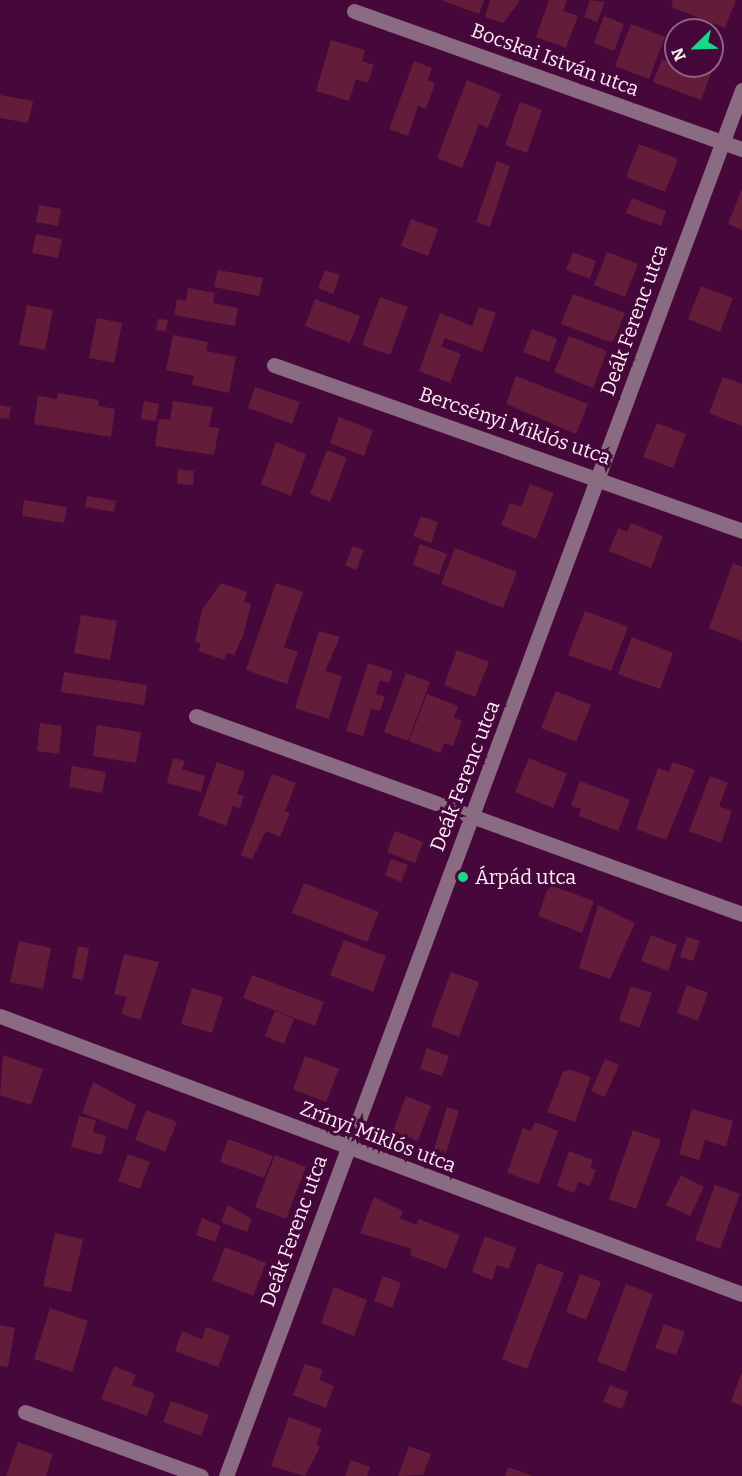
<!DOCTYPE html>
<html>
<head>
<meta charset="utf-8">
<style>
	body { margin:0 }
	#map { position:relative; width:742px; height:1476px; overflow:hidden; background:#46083a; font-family:Bitter,serif }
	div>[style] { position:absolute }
	.building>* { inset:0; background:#641c3b }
	.minor>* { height:15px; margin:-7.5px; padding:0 7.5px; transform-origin:7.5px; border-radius:7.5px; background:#8a6b81 }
	.dots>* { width:16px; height:16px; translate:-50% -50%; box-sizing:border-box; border:3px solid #46083a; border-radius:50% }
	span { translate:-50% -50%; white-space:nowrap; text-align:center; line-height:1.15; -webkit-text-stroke:6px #46083a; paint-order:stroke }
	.street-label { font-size:20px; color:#fcecf6 }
	.poi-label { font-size:20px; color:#fcecf6 }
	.left { translate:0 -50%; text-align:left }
	.north { position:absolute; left:664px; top:18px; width:60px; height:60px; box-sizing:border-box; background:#46083a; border:2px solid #8f6385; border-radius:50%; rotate:247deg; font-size:16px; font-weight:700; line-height:24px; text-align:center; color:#fcecf6 }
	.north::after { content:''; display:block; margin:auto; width:21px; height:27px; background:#19d989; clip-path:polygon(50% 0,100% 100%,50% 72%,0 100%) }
</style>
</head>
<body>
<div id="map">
	<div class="building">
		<i style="clip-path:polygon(441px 0,484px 0,479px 14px)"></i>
		<i style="clip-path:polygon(490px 0,517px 0,520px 1px,503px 23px,485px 17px)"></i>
		<i style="clip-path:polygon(549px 0,567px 0,563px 11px,578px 16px,566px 48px,536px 37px)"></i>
		<i style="clip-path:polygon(590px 0,605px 2px,597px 22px,584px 17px)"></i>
		<i style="clip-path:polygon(673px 0,736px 0,725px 28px,671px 7px)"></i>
		<i style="clip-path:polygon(604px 16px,624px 24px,614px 51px,594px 43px)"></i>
		<i style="clip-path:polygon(631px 24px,665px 37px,649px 79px,615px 66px)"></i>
		<i style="clip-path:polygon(331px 40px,365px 50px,362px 61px,374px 65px,368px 83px,356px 79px,349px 101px,316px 91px)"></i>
		<i style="clip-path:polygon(662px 59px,676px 66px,715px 63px,701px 100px,653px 82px)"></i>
		<i style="clip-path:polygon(414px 61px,432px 68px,428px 80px,435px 83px,426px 109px,418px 106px,408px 136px,389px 129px)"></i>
		<i style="clip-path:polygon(467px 80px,501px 94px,488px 128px,479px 124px,462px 168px,437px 158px)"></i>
		<i style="clip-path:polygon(0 95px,33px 101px,28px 123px,0 118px)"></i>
		<i style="clip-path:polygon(520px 102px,542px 110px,527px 153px,505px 145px)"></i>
		<i style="clip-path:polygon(639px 144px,678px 159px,665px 192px,626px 177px)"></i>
		<i style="clip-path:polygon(497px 161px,510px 166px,490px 227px,476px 222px)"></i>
		<i style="clip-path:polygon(742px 189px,742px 230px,728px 224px)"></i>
		<i style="clip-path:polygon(632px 198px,666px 211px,661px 226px,626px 213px)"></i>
		<i style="clip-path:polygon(39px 205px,61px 209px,58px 226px,36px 222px)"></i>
		<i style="clip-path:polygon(411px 219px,438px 229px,428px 256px,401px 246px)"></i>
		<i style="clip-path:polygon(36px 234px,62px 239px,58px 258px,32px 253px)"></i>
		<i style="clip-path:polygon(573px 252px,596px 261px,590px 279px,566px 270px)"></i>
		<i style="clip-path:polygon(607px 252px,638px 264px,625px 297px,594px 285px)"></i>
		<i style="clip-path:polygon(218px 270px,263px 278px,259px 296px,214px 287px)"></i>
		<i style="clip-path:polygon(325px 270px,340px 275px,333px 294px,318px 288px)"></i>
		<i style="clip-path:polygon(701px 286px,733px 298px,720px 332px,688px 319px)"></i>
		<i style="clip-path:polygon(188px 288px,215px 293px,213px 303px,238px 308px,235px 326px,174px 315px,177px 299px,186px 301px)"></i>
		<i style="clip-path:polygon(573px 294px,625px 313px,613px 343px,561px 324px)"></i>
		<i style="clip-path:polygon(380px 297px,408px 307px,390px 355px,362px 345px)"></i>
		<i style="clip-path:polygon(315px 299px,360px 316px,350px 343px,305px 326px)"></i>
		<i style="clip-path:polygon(27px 305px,53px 310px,45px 350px,19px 345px)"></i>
		<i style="clip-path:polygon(479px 307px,496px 313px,482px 352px,445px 338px,441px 346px,461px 354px,450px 383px,419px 371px,440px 313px,472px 326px)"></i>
		<i style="clip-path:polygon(97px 318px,122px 323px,114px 363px,89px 358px)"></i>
		<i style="clip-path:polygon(158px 319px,168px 320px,166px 331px,156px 330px)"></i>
		<i style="clip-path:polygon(532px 329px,557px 339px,549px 362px,523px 352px)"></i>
		<i style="clip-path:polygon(173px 335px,208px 342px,206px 351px,236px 357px,229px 393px,192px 385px,194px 376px,166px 370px)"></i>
		<i style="clip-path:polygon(569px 336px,607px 351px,593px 388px,554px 372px)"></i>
		<i style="clip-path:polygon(516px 376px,588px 404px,576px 434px,506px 404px)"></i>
		<i style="clip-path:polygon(723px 377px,742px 384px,742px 426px,709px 413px)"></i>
		<i style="clip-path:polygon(255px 387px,300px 402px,292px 424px,248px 408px)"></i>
		<i style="clip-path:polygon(58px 393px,99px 400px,98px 406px,115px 409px,111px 437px,34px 424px,38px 396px,57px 399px)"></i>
		<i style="clip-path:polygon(144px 401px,159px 404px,156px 421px,141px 419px)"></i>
		<i style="clip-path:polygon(173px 401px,213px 407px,209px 427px,219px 428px,214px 455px,155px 446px,159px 419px,170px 420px)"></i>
		<i style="clip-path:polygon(0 405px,11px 407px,9px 419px,0 418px)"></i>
		<i style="clip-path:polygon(339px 417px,373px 430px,364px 456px,330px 443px)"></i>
		<i style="clip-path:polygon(657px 423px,686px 434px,673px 468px,643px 457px)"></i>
		<i style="clip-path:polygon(276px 442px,306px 454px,291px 496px,261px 484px)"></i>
		<i style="clip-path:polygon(327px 450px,347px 458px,330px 502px,310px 494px)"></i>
		<i style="clip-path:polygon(178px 469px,194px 471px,193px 485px,177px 484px)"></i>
		<i style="clip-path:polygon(530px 484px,554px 493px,536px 539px,501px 525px,510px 503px,521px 507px)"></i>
		<i style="clip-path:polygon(87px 496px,116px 501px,114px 512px,85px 507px)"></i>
		<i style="clip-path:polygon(24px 500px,67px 507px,64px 523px,22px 516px)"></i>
		<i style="clip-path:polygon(421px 516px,438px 522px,431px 543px,413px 536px)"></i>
		<i style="clip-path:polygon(631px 523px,663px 536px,651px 568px,609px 551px,618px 528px,627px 532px)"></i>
		<i style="clip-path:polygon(420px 544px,447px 554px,439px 575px,413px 565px)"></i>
		<i style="clip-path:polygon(353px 546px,364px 550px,356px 570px,345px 565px)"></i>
		<i style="clip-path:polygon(455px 548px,517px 572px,503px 608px,441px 584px)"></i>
		<i style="clip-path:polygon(733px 563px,742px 567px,742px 641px,709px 628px)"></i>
		<i style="clip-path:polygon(221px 583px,247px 592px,244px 602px,251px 604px,243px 636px,234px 655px,227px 653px,224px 660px,198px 651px,201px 644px,195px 642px,202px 610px)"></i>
		<i style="clip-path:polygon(276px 583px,303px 592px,284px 647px,298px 652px,287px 684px,246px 670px)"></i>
		<i style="clip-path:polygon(585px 611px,628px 627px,611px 671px,568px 655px)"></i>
		<i style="clip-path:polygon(81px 615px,117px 621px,110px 660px,74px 653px)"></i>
		<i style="clip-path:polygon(319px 631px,340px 637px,325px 671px,342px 676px,329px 719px,295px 708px)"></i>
		<i style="clip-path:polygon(632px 637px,673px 653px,660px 689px,618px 674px)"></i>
		<i style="clip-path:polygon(457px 650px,489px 662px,475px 697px,444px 685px)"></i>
		<i style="clip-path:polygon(368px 663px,393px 671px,389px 683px,380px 680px,376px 694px,385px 697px,380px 711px,371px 709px,363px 736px,346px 731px)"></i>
		<i style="clip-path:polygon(64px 672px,147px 685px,144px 705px,61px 692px)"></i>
		<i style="clip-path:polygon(406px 673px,430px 682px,408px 741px,384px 732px)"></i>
		<i style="clip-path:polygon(556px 691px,591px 705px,576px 742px,541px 728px)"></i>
		<i style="clip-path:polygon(427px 694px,458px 706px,454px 718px,462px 721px,453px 746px,444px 743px,440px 753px,409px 741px)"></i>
		<i style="clip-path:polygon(40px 723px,62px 726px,59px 754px,37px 751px)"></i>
		<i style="clip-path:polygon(97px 725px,141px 732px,136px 763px,93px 756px)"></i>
		<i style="clip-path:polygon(173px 758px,185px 761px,182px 769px,205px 776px,201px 792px,167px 783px)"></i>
		<i style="clip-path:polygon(529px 758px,567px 774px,553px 808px,515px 792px)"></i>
		<i style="clip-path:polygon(217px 762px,245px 772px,237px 794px,244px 796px,240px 808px,233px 806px,226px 826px,198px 815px)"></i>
		<i style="clip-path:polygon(673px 762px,695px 770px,666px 840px,636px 829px,658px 768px,669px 772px)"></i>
		<i style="clip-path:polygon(72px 766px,106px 772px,102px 793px,69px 787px)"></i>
		<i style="clip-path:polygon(272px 774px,296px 783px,285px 811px,290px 813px,280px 837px,266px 831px,252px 859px,241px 855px)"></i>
		<i style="clip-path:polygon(710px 776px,728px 783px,719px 806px,732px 811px,721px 843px,689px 831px)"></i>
		<i style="clip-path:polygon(580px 781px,630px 800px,618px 831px,579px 816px,581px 809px,571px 805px)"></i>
		<i style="clip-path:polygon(395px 831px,423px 842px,415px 863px,387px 852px)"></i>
		<i style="clip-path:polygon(391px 859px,408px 865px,401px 882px,385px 875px)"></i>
		<i style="clip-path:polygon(304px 883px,379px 912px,367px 942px,292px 913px)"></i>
		<i style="clip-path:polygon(549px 885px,594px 901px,582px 933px,538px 916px)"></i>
		<i style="clip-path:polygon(598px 905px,635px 923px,610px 979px,579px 968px)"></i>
		<i style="clip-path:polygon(651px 935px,677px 945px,668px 971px,641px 961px)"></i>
		<i style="clip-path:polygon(687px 937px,700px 941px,693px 961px,680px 957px)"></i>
		<i style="clip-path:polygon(344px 940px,386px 956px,373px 992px,330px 975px)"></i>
		<i style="clip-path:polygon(19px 941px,51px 948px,43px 989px,10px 982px)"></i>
		<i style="clip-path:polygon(78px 946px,89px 948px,83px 980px,72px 978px)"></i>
		<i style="clip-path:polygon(124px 954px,159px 962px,140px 1020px,121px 1014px,127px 997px,114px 994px)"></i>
		<i style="clip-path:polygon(451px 972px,479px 982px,459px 1037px,431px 1026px)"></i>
		<i style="clip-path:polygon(252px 975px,324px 1002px,315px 1026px,243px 998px)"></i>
		<i style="clip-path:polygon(687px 985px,708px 993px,698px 1021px,677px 1013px)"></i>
		<i style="clip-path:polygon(631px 986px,652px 993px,639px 1028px,619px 1020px)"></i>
		<i style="clip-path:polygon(192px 988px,223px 997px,212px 1033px,181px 1024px)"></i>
		<i style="clip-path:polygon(275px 1011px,294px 1019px,284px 1044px,265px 1036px)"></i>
		<i style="clip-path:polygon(427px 1048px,449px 1056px,442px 1076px,420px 1069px)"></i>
		<i style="clip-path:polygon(3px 1055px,43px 1069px,31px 1105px,0 1095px)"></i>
		<i style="clip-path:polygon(305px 1056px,339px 1069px,326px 1102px,293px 1089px)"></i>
		<i style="clip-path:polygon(605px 1059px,619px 1065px,605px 1097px,591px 1091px)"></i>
		<i style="clip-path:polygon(569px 1069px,591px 1077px,575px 1122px,547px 1112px,563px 1072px)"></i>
		<i style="clip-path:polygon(93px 1082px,136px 1105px,127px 1130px,82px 1113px)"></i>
		<i style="clip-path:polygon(406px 1096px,431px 1106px,418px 1141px,393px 1131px)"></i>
		<i style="clip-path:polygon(447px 1107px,459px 1111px,446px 1153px,434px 1149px)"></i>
		<i style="clip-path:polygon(692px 1109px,733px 1121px,726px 1147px,705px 1140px,699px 1160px,679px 1154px)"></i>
		<i style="clip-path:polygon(146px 1110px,177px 1122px,165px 1152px,135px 1140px)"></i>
		<i style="clip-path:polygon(79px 1116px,96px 1120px,93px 1132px,106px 1136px,102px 1155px,71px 1147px)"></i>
		<i style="clip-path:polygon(535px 1122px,558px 1131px,539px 1184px,507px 1173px,523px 1128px,531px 1131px)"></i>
		<i style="clip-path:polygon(633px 1130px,661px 1140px,636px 1209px,609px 1199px)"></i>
		<i style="clip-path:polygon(228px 1139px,273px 1156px,264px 1178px,220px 1162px)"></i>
		<i style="clip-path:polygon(569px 1151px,593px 1160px,590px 1168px,596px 1170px,590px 1186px,578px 1182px,574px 1193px,557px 1186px)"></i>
		<i style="clip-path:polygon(128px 1154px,150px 1162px,140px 1189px,118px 1181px)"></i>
		<i style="clip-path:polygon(275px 1155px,306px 1167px,286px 1219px,255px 1207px)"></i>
		<i style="clip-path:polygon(681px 1175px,704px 1187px,690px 1216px,666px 1205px)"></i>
		<i style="clip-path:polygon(715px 1185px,740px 1194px,720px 1249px,695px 1240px)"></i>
		<i style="clip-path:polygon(374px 1197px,403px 1211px,400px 1218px,416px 1225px,419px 1219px,460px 1235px,446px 1269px,410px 1255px,412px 1249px,360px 1233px)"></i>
		<i style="clip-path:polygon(228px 1205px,252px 1219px,247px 1232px,221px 1222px)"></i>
		<i style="clip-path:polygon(202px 1218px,221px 1226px,215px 1242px,196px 1235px)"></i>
		<i style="clip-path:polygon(55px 1233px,83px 1239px,71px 1292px,43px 1286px)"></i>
		<i style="clip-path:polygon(485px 1236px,516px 1248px,509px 1269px,497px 1265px,492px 1280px,472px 1272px)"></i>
		<i style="clip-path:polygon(225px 1247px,266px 1263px,253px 1296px,212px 1280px)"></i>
		<i style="clip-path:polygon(538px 1263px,564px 1273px,527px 1369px,502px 1359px)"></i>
		<i style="clip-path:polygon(580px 1274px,601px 1282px,586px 1320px,566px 1312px)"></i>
		<i style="clip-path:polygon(383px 1276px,401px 1283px,392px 1308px,374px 1301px)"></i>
		<i style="clip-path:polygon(626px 1284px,653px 1294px,625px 1372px,597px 1361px)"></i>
		<i style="clip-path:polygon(334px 1287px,367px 1300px,354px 1336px,321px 1323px)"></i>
		<i style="clip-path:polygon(50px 1308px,88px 1321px,72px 1372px,34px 1359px)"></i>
		<i style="clip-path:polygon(664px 1324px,685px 1332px,676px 1355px,655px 1348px)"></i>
		<i style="clip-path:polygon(0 1325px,15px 1328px,8px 1367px,0 1366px)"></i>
		<i style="clip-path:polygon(206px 1327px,230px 1336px,218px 1367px,175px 1351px,182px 1331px,202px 1339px)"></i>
		<i style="clip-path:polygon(305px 1364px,323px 1370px,319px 1380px,334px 1386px,326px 1408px,293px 1395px)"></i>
		<i style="clip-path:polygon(114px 1366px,136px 1375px,132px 1385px,155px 1394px,147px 1416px,101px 1399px)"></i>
		<i style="clip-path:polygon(742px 1372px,742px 1406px,731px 1402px)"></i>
		<i style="clip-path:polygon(610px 1385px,628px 1392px,622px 1409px,603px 1402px)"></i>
		<i style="clip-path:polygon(171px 1401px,209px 1415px,201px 1436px,163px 1422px)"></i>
		<i style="clip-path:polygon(289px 1417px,322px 1429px,316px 1445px,320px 1447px,305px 1476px,271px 1466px)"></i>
		<i style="clip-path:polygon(18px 1442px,53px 1454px,46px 1476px,6px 1476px)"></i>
		<i style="clip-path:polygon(409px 1446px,431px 1454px,423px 1475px,398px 1476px)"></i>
		<i style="clip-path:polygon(351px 1460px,370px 1467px,367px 1476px,345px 1476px)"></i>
		<i style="clip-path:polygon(508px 1467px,532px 1476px,505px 1476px)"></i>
	</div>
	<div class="minor">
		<i style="left:354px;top:11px;width:412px;rotate:19.6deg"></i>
		<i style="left:274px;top:365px;width:497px;rotate:19.5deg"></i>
		<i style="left:196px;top:716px;width:581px;rotate:19.93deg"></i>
		<i style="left:0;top:1016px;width:792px;rotate:20.54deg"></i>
		<i style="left:25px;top:1412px;width:187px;rotate:20deg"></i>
		<i style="left:226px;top:1476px;width:1479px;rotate:-69.58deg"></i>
	</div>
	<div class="dots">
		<i style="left:463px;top:877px;background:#19d989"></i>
	</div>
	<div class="street-label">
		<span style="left:555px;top:60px;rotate:20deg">Bocskai István utca</span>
		<span style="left:634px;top:320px;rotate:-70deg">Deák Ferenc utca</span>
		<span style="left:515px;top:426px;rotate:19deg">Bercsényi Miklós utca</span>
		<span style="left:465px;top:776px;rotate:-69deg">Deák Ferenc utca</span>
		<span style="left:378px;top:1137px;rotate:21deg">Zrínyi Miklós utca</span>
		<span style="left:294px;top:1231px;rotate:-70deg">Deák Ferenc utca</span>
	</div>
	<div class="poi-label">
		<span class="left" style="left:475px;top:877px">Árpád utca</span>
	</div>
	<div class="north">N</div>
</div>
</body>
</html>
